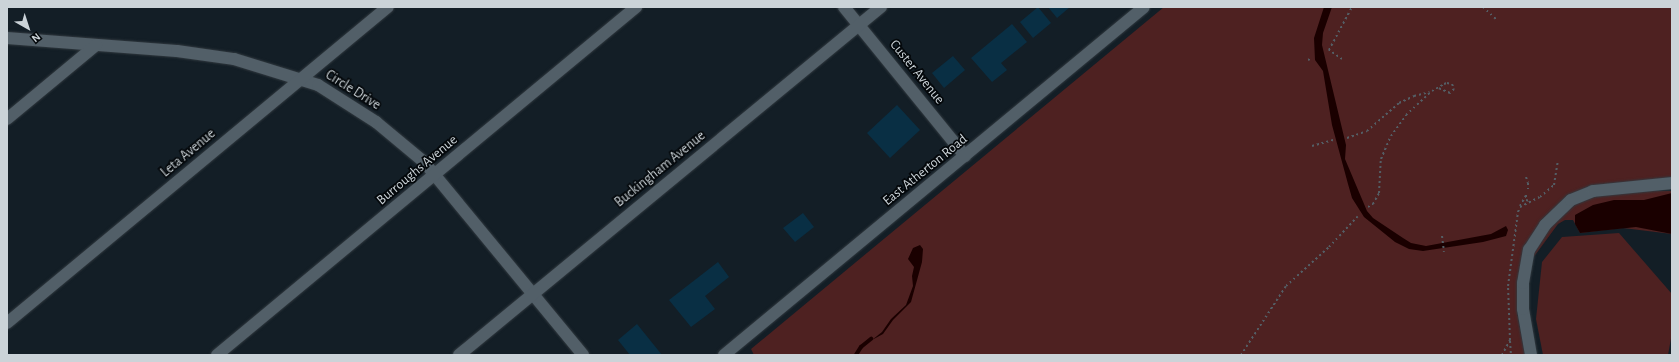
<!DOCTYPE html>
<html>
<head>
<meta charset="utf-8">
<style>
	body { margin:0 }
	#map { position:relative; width:1679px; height:362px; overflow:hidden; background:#131e26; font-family:"Alegreya Sans",sans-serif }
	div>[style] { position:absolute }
	.green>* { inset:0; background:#4e2121 }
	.water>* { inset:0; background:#1a0000 }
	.stream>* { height:3.5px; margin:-1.75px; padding:0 1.75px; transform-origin:1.75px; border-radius:1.75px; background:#1a0000 }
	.building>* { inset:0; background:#092f44 }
	.path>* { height:2px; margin-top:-1px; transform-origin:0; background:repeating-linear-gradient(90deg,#545e65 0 2px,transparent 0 5px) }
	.roads { filter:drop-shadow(0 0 1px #31393f) drop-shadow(0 0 1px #31393f) }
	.minor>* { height:12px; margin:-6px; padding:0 6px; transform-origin:6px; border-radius:6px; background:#525f68 }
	span { translate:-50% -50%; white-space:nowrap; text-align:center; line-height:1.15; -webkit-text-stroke:3.5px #04080b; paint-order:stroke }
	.street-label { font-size:14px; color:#cbd3d8 }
	.frame { position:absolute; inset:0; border:8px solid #cbd3d8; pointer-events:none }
	.north { position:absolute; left:8px; top:8px; width:40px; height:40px; -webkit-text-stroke:3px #04080b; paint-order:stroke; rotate:141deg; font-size:11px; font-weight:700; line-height:16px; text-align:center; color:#cbd3d8 }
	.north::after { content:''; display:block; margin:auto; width:14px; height:18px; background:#cbd3d8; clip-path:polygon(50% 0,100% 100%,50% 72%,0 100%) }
</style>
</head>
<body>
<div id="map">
	<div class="green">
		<i style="clip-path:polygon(1164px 7px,1672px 7px,1672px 177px,1614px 186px,1641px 191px,1672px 191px,1672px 234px,1623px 228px,1580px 233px,1573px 220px,1565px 220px,1558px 224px,1519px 277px,1517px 312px,1525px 355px,754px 355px,751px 349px)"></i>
		<i style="clip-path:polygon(1619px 233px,1672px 294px,1672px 333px,1668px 355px,1543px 355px,1536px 319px,1542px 262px,1562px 237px)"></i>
	</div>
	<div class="water">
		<i style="clip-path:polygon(1324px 7px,1332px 7px,1323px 33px,1322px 45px,1346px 145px,1345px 159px,1367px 211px,1373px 218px,1403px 238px,1411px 243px,1426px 246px,1491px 234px,1506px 226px,1508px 230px,1506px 236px,1483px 242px,1423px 251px,1409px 249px,1395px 242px,1364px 217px,1352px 198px,1348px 184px,1332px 125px,1323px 71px,1315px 60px,1314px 38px)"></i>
		<i style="clip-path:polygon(1672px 193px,1672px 234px,1636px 227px,1580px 233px,1575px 224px,1575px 215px,1593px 205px,1614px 200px,1644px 200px)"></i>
		<i style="clip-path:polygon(920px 245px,923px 249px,922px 262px,911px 302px,893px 320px,883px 334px,872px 340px,882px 332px,891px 319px,906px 305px,913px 286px,912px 276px,914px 267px,908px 259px,913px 248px)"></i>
	</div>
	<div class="stream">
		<i style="left:856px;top:355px;width:9px;rotate:-58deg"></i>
		<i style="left:861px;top:347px;width:13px;rotate:-39deg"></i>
	</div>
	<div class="building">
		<i style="clip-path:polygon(1038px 7px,1051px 23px,1033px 38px,1020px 22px)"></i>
		<i style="clip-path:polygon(1048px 7px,1070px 7px,1057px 18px)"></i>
		<i style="clip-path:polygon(1012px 24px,1027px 42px,1001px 63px,1007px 70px,992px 82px,971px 58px)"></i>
		<i style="clip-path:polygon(953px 56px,965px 70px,944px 88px,932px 73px)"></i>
		<i style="clip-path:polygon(897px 105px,920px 130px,890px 158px,867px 133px)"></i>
		<i style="clip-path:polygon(803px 213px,814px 227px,795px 242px,783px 228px)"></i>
		<i style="clip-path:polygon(718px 262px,729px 277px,705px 296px,715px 309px,691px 327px,669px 300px)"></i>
		<i style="clip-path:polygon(637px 324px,662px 355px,630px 355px,618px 340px)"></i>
	</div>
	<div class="path">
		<i style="left:1483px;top:7px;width:18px;rotate:43deg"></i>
		<i style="left:1342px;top:59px;width:16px;rotate:-145deg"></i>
		<i style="left:1329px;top:50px;width:49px;rotate:-61.9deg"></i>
		<i style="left:1308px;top:60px;width:4px;rotate:-27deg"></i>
		<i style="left:1347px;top:138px;width:21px;rotate:-19deg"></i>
		<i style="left:1367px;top:131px;width:43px;rotate:-41.2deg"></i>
		<i style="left:1399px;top:103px;width:17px;rotate:-25deg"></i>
		<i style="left:1414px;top:96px;width:16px;rotate:-14deg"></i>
		<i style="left:1312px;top:146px;width:22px;rotate:-16deg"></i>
		<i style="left:1526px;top:177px;width:6px;rotate:72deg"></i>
		<i style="left:1528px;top:183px;width:6px;rotate:90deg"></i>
		<i style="left:1520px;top:206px;width:13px;rotate:-61deg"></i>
		<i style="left:1526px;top:195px;width:5px;rotate:90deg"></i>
		<i style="left:1526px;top:200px;width:4px;rotate:14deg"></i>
		<i style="left:1368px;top:207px;width:6px;rotate:-31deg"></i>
		<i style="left:1373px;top:204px;width:13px;rotate:-61deg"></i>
		<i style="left:1379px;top:193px;width:34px;rotate:-87deg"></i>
		<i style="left:1381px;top:159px;width:25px;rotate:-67deg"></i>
		<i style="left:1391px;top:136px;width:26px;rotate:-54deg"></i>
		<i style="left:1406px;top:115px;width:35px;rotate:-43deg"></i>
		<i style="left:1432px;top:91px;width:14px;rotate:-30deg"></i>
		<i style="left:1444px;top:84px;width:3px;rotate:-18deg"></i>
		<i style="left:1447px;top:83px;width:5px;rotate:11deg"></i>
		<i style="left:1452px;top:84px;width:5px;rotate:68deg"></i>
		<i style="left:1454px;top:89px;width:6px;rotate:135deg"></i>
		<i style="left:1450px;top:93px;width:13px;rotate:-157deg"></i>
		<i style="left:1442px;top:236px;width:16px;rotate:83deg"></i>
		<i style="left:1510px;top:341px;width:14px;rotate:86deg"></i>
		<i style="left:1241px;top:355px;width:82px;rotate:-56.9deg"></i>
		<i style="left:1286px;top:286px;width:58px;rotate:-42.2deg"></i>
		<i style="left:1329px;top:247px;width:42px;rotate:-46.9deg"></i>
		<i style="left:1502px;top:355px;width:17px;rotate:-62deg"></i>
		<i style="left:1510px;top:340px;width:54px;rotate:-92.1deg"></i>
		<i style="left:1508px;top:286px;width:75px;rotate:-82.3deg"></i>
		<i style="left:1518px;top:212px;width:5px;rotate:-68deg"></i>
		<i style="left:1520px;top:207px;width:22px;rotate:-27deg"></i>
		<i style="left:1540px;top:197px;width:18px;rotate:-41deg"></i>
		<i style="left:1554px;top:185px;width:25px;rotate:-81deg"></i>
	</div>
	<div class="roads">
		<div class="minor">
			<i style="left:844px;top:7px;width:192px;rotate:50.9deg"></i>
			<i style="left:7px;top:38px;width:170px;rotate:4.4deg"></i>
			<i style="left:177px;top:51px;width:58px;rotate:8deg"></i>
			<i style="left:234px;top:59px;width:88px;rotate:17.2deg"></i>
			<i style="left:318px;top:85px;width:69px;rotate:32.5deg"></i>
			<i style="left:376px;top:122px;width:62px;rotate:39.8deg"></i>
			<i style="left:424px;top:162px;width:250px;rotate:50.5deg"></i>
			<i style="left:7px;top:119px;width:116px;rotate:-39.7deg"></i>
			<i style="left:7px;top:323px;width:495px;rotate:-39.7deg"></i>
			<i style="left:217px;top:355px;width:545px;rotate:-39.71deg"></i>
			<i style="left:459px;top:355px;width:547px;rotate:-39.51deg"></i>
			<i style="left:724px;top:355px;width:545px;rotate:-39.64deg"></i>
			<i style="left:1531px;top:355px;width:47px;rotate:-99.9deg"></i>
			<i style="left:1523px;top:309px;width:26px;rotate:-90deg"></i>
			<i style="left:1523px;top:283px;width:34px;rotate:-80deg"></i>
			<i style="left:1529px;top:250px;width:30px;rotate:-57deg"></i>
			<i style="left:1545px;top:225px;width:36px;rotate:-44deg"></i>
			<i style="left:1571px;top:200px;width:24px;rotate:-22deg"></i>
			<i style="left:1593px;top:191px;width:79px;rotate:-5.8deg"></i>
		</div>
	</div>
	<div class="street-label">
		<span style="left:917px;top:72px;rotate:51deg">Custer Avenue</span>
		<span style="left:353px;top:90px;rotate:32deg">Circle Drive</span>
		<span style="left:188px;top:153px;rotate:-40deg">Leta Avenue</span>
		<span style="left:660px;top:169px;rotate:-39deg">Buckingham Avenue</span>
		<span style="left:417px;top:170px;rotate:-40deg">Burroughs Avenue</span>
		<span style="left:925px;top:170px;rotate:-39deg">East Atherton Road</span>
	</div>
	<div class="frame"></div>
	<div class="north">N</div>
</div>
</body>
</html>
